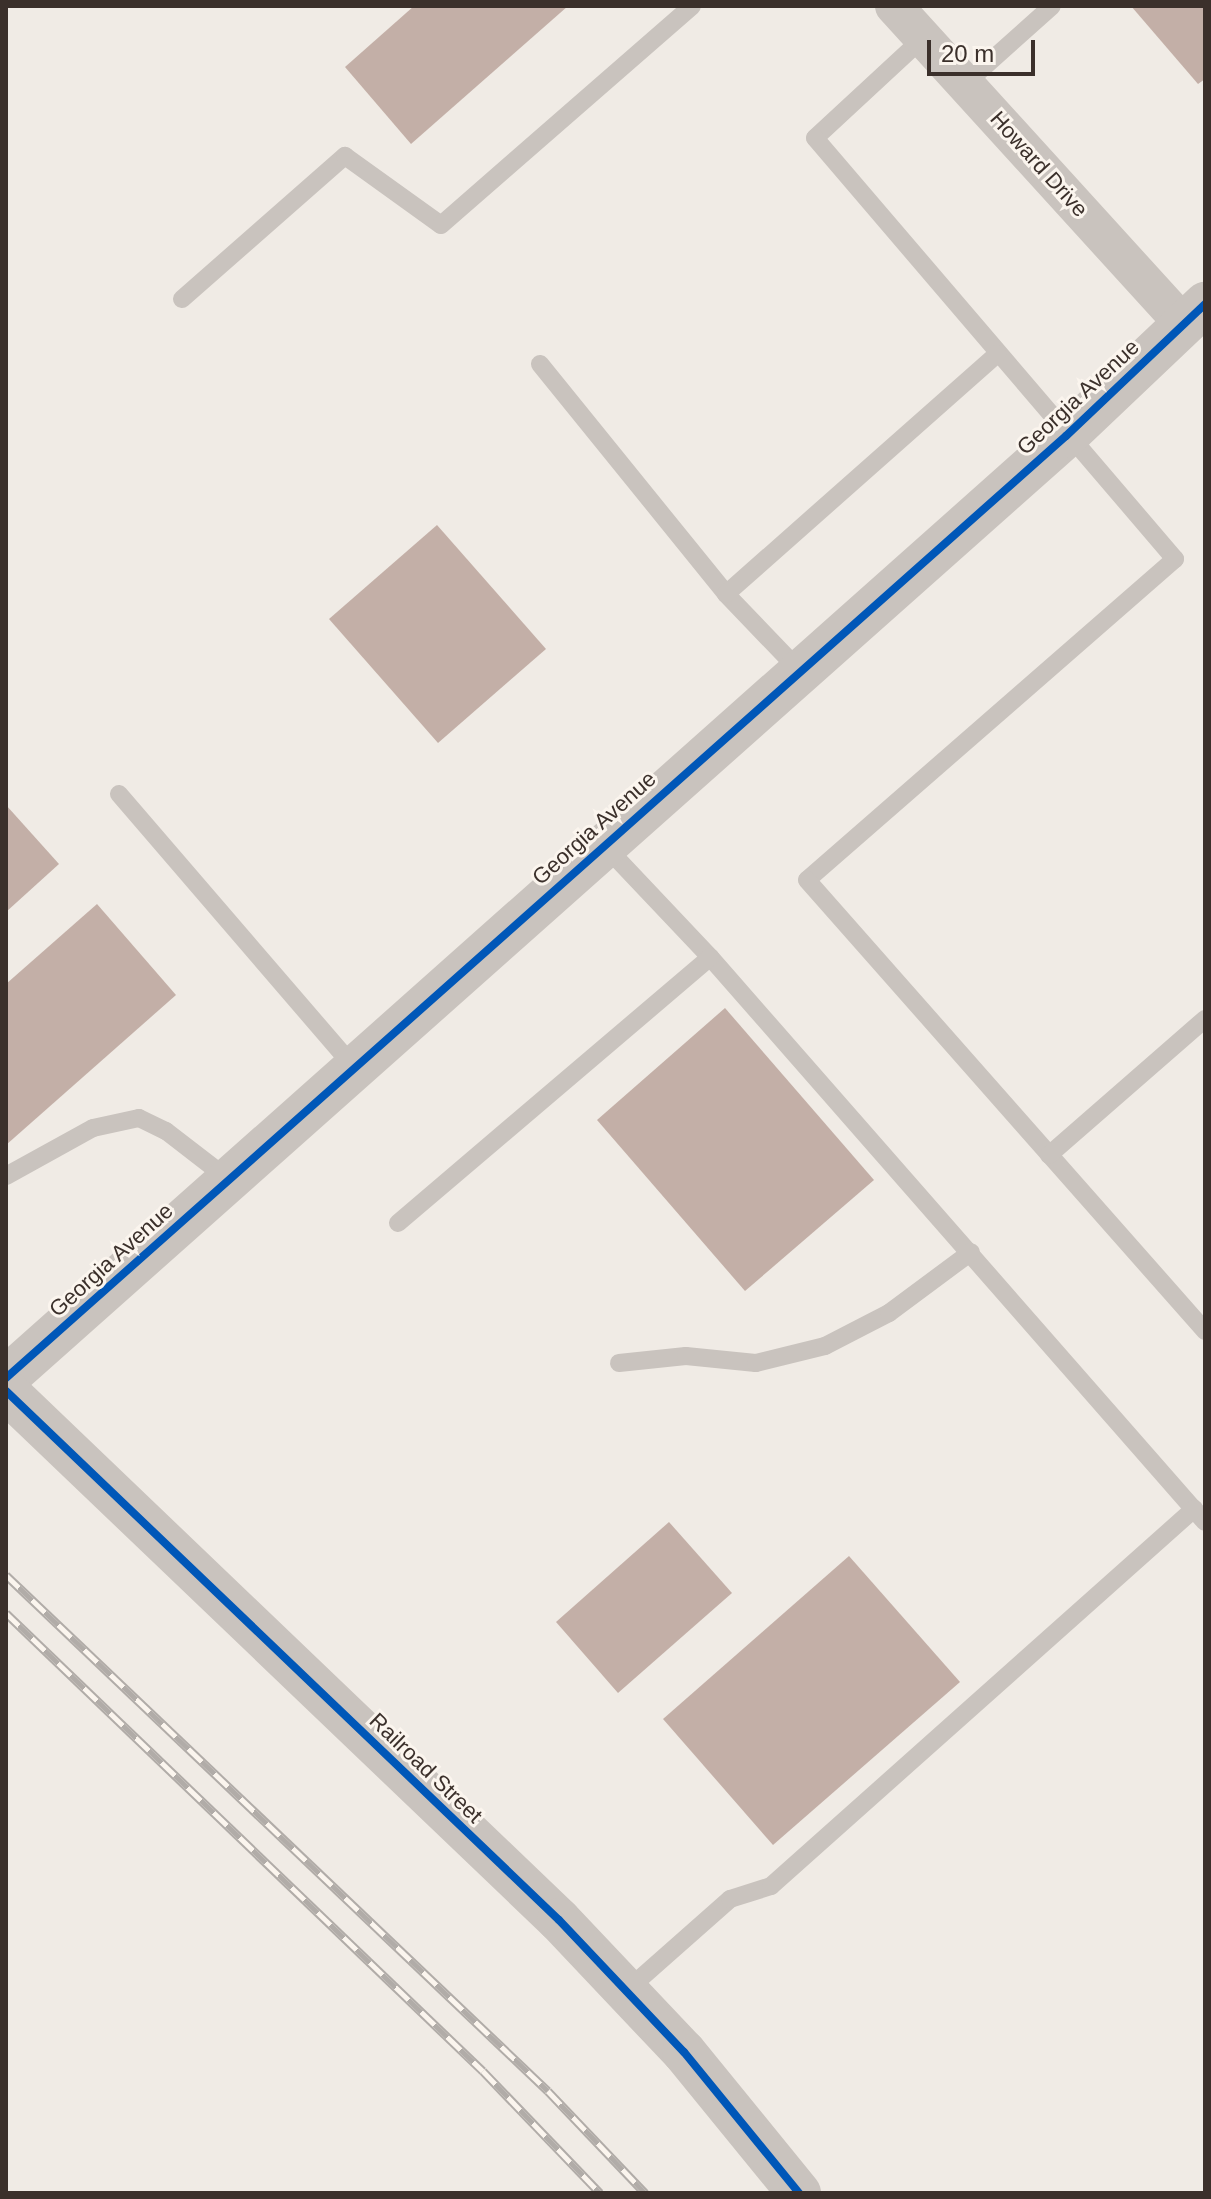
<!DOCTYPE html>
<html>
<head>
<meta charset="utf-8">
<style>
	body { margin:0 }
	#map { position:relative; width:1211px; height:2199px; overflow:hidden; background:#f0ebe5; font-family:Helvetica,sans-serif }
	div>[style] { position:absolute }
	.building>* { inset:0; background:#c3afa7 }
	.service>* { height:18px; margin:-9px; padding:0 9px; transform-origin:9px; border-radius:9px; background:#c9c3be }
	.minor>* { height:38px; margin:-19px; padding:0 19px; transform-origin:19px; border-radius:19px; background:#c9c3be }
	.tertiary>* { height:44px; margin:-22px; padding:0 22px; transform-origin:22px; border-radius:22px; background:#c9c3be }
	.rail>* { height:9px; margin-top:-4.5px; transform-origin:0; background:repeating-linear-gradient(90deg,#fbf5ee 0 18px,#b1aca8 0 36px); box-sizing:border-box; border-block:2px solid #b1aca8 }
	.cycleway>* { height:8px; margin:-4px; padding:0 4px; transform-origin:4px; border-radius:4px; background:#0057b8 }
	span { translate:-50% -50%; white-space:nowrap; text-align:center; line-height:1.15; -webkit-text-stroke:6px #fbf5ee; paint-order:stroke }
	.street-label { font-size:22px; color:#3b302b }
	.frame { position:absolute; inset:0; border:8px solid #3b302b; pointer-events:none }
	.scale { position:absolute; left:927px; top:40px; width:108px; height:36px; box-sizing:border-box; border:4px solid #3b302b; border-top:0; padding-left:10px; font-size:24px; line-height:28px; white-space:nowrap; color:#3b302b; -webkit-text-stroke:6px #fbf5ee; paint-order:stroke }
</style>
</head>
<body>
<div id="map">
	<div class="building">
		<i style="clip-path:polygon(414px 6px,568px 6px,411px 144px,345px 67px)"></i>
		<i style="clip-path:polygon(1131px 6px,1205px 6px,1205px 79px,1198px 84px)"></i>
		<i style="clip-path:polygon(437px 525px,546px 649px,438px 743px,329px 619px)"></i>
		<i style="clip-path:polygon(6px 805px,59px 864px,6px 912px)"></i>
		<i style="clip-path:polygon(97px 904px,176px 995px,6px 1145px,6px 984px)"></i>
		<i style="clip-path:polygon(725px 1008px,874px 1180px,745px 1291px,597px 1120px)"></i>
		<i style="clip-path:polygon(669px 1522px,732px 1593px,618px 1693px,556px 1622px)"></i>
		<i style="clip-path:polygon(849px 1556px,960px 1682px,773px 1845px,663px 1719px)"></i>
	</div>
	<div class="service">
		<i style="left:923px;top:38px;width:147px;rotate:137.2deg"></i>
		<i style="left:815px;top:138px;width:554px;rotate:49.47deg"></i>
		<i style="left:1175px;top:559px;width:488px;rotate:138.9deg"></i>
		<i style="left:807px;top:880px;width:602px;rotate:48.57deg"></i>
		<i style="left:966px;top:83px;width:115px;rotate:-41.8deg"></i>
		<i style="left:182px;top:299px;width:217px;rotate:-41.3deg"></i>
		<i style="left:345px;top:156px;width:118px;rotate:35.7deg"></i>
		<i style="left:441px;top:225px;width:333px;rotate:-41.1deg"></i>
		<i style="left:540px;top:364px;width:296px;rotate:51deg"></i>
		<i style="left:726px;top:594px;width:105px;rotate:46.2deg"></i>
		<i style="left:726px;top:594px;width:362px;rotate:-41.5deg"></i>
		<i style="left:119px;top:794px;width:360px;rotate:49.3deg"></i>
		<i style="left:605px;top:846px;width:153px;rotate:46.6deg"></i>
		<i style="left:710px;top:957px;width:751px;rotate:48.78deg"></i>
		<i style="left:1049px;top:1155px;width:207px;rotate:-41.1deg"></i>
		<i style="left:6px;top:1176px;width:99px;rotate:-28.9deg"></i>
		<i style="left:93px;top:1128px;width:47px;rotate:-12.3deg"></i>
		<i style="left:139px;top:1118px;width:30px;rotate:26deg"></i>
		<i style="left:166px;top:1131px;width:78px;rotate:37.7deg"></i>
		<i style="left:398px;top:1223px;width:410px;rotate:-40.4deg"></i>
		<i style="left:619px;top:1363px;width:67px;rotate:-6deg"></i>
		<i style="left:686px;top:1356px;width:70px;rotate:5.7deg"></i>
		<i style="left:756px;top:1363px;width:71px;rotate:-13.8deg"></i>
		<i style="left:825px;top:1346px;width:72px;rotate:-27.3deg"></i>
		<i style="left:889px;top:1313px;width:102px;rotate:-36.6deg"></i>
		<i style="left:626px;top:1991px;width:139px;rotate:-41.5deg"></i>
		<i style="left:730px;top:1899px;width:43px;rotate:-17.6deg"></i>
		<i style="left:771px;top:1886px;width:567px;rotate:-41.71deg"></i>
	</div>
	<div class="minor">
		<i style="left:894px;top:6px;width:428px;rotate:47.7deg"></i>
	</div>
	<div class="tertiary">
		<i style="left:6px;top:1378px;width:1418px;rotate:-41.63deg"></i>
		<i style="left:1066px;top:436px;width:192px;rotate:-43.5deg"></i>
		<i style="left:6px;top:1391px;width:765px;rotate:43.73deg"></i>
		<i style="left:559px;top:1920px;width:182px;rotate:46.6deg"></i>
		<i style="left:684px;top:2052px;width:182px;rotate:50.8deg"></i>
	</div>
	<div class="rail">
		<i style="left:6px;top:1575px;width:748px;rotate:43.59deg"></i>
		<i style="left:548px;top:2091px;width:141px;rotate:46.4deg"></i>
		<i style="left:6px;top:1613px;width:661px;rotate:43.84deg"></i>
		<i style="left:483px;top:2071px;width:169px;rotate:46.2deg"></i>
	</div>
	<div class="cycleway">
		<i style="left:6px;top:1378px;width:1418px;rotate:-41.63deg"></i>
		<i style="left:1066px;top:436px;width:192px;rotate:-43.5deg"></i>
		<i style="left:6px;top:1391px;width:765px;rotate:43.73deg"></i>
		<i style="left:559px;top:1920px;width:182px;rotate:46.6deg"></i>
		<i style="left:684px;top:2052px;width:182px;rotate:50.8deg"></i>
	</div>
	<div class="street-label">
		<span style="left:1039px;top:164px;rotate:48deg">Howard Drive</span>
		<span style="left:1078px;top:397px;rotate:-43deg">Georgia Avenue</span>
		<span style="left:594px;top:828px;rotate:-42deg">Georgia Avenue</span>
		<span style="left:111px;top:1260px;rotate:-42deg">Georgia Avenue</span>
		<span style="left:426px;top:1768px;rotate:44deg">Railroad Street</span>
	</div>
	<div class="frame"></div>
	<div class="scale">20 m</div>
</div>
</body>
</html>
